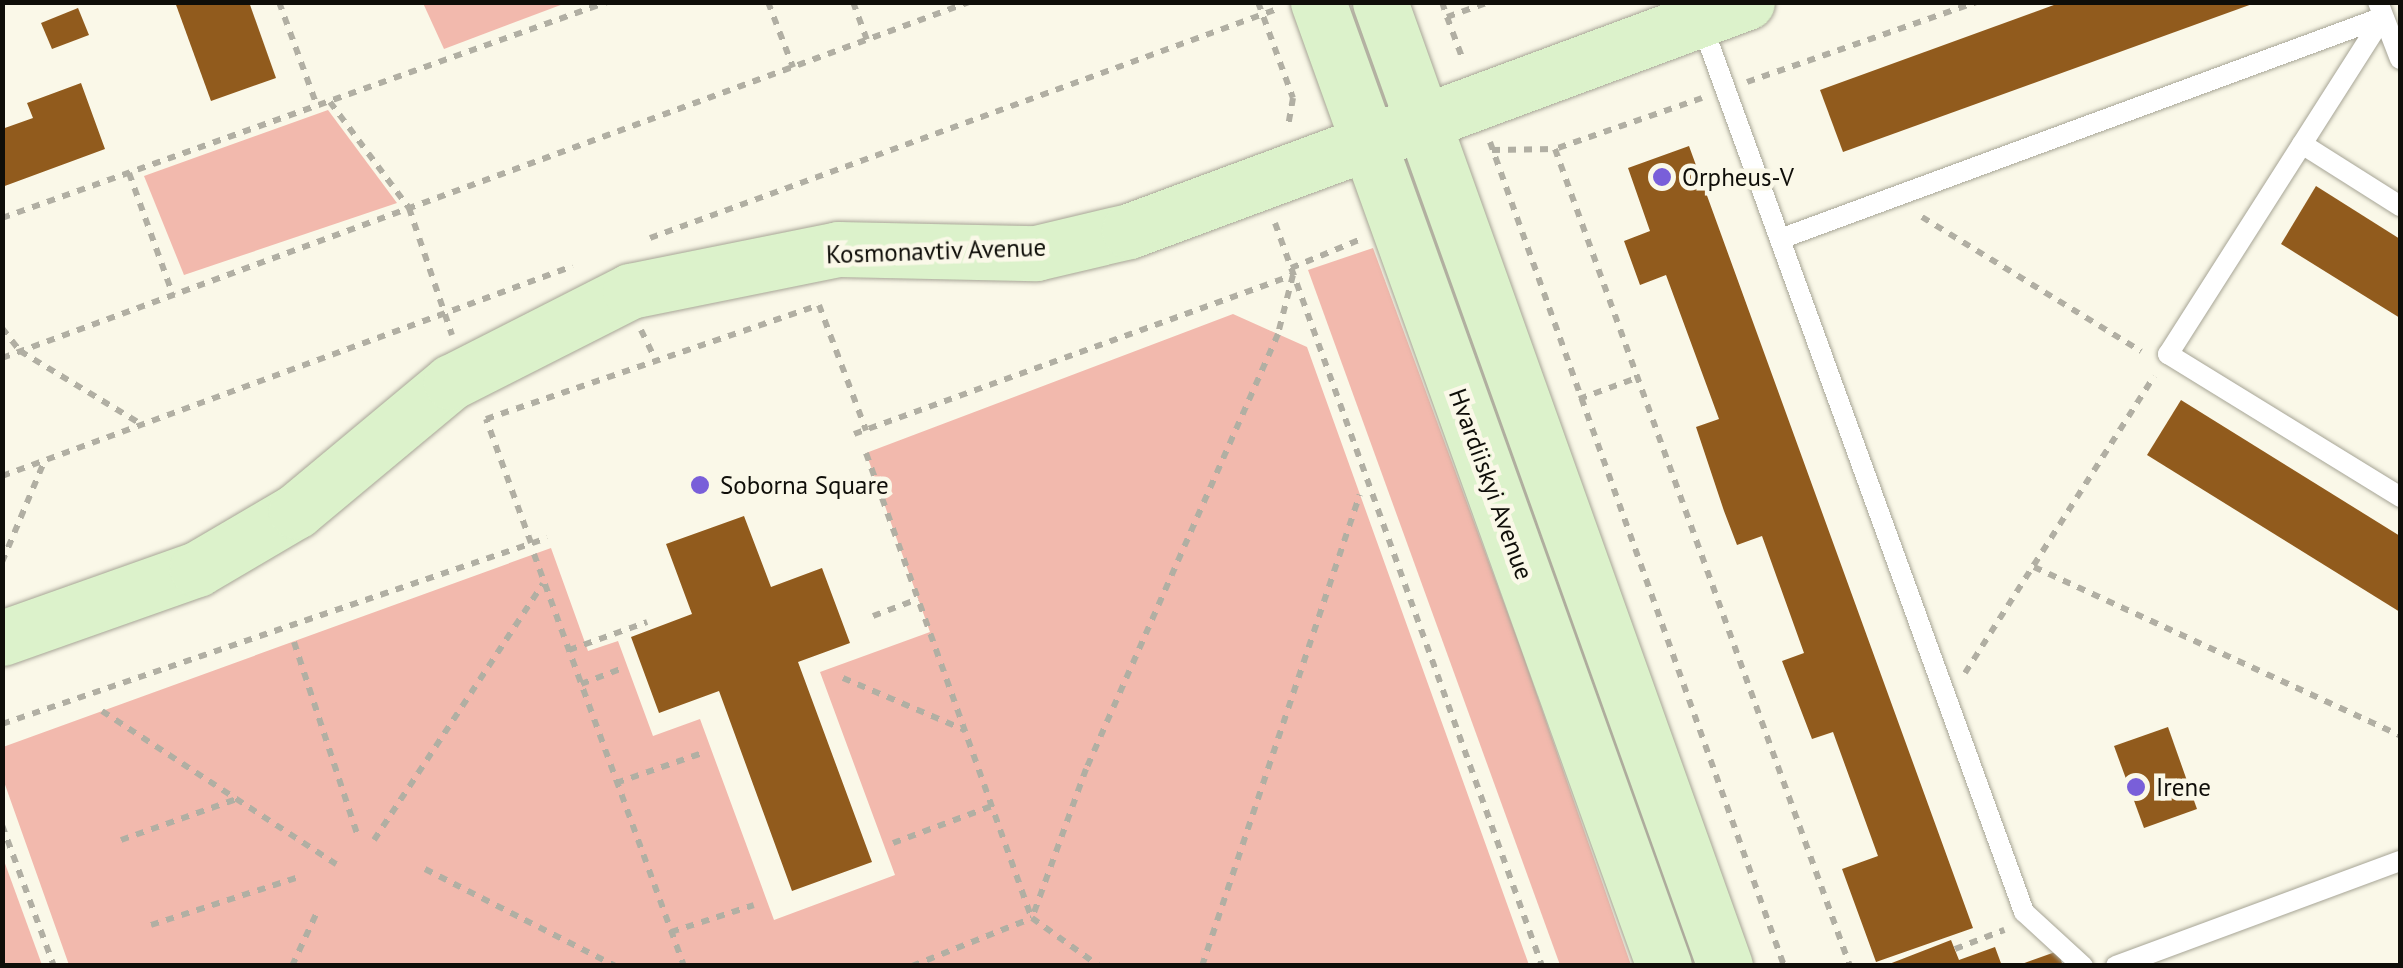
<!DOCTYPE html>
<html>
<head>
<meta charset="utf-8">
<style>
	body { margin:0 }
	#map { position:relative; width:2403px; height:968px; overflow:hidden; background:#faf8e8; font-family:"PT Sans",sans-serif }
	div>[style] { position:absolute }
	.green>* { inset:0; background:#f2b9ad }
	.building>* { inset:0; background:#915b1d }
	.path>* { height:6px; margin-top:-3px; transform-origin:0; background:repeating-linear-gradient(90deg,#b1afa3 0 8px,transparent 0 16px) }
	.roads { filter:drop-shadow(0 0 2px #a7a596) drop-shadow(0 0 2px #a7a596) }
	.service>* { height:20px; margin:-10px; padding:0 10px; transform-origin:10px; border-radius:10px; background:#fff }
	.secondary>* { height:55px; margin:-27.5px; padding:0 27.5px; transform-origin:27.5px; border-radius:27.5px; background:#dcf2cb }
	.dots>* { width:28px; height:28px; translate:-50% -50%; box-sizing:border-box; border:5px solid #faf8e8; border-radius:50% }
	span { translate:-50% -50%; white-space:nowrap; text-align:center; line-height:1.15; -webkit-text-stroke:9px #faf8e8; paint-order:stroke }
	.poi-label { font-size:25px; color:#0f0e09 }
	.left { translate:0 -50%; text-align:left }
	.street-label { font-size:25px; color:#0f0e09 }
	.frame { position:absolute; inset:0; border:5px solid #0f0e09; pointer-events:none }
</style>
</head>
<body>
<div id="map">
	<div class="green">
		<i style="clip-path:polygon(423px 3px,566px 3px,444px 49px)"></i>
		<i style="clip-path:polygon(328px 110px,397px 203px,184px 275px,144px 176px)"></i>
		<i style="clip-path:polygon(1373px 248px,1522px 652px,1631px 965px,1560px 965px,1308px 270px)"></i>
		<i style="clip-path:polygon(1233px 314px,1307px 347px,1529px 965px,69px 965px,3px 779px,3px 747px,551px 548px,588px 651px,618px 641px,653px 736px,700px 719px,774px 920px,895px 875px,820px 672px,930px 632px,866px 453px)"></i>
		<i style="clip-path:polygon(2px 858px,3px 858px,42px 965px,3px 965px)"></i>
	</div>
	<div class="building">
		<i style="clip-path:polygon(175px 2px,249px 2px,276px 78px,211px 101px)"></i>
		<i style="clip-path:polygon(2062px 2px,2255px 3px,1843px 152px,1820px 90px)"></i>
		<i style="clip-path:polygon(78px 8px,89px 35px,52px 49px,41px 23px)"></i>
		<i style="clip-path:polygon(81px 83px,105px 149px,2px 187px,2px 129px,33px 118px,27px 103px)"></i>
		<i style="clip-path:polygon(1689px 146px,1973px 928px,1876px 962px,1842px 869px,1878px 856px,1833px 732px,1812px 739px,1782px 661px,1804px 653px,1762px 536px,1737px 545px,1724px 511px,1696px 427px,1719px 419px,1666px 275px,1640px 285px,1624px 241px,1650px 231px,1628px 168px)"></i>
		<i style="clip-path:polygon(2316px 186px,2400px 239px,2400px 318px,2281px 244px)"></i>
		<i style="clip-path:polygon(2181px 400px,2400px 536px,2400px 612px,2147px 455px)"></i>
		<i style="clip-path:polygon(744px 516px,771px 587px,822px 568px,850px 643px,798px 662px,872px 862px,792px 891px,719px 691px,659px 713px,631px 637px,692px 614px,666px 544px)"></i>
		<i style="clip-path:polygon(2168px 727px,2197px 809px,2144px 828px,2114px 746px)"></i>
		<i style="clip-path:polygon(1951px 940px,1959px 960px,1995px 947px,2002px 966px,1884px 966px)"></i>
		<i style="clip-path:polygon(2058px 951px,2063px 966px,2019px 966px,2019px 965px)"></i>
	</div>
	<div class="path">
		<i style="left:279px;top:2px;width:111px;rotate:69.9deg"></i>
		<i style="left:768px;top:2px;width:70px;rotate:69deg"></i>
		<i style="left:853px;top:2px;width:40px;rotate:69.8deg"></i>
		<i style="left:1258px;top:2px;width:102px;rotate:70deg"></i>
		<i style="left:1293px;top:98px;width:29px;rotate:100deg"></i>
		<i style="left:1442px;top:2px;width:16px;rotate:72deg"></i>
		<i style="left:1447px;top:17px;width:45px;rotate:-19.7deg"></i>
		<i style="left:1447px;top:17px;width:46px;rotate:69.6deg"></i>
		<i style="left:1747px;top:82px;width:244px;rotate:-19.2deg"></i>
		<i style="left:1702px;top:98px;width:156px;rotate:160.9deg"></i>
		<i style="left:1555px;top:149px;width:869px;rotate:70.15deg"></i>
		<i style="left:330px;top:102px;width:132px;rotate:53.3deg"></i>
		<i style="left:409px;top:208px;width:134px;rotate:71.3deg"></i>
		<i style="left:1490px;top:142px;width:875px;rotate:70.36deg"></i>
		<i style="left:1492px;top:150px;width:63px;rotate:-0.9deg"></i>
		<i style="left:129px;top:173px;width:130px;rotate:70.2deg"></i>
		<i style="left:1922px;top:217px;width:257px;rotate:31.5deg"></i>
		<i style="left:2px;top:218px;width:642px;rotate:-19.65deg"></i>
		<i style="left:1275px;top:223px;width:790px;rotate:70.23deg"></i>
		<i style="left:650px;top:238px;width:668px;rotate:-20.06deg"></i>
		<i style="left:1291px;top:268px;width:74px;rotate:-22.4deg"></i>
		<i style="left:2px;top:328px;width:29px;rotate:52deg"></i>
		<i style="left:20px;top:351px;width:141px;rotate:31.1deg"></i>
		<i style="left:641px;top:330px;width:34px;rotate:64deg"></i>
		<i style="left:2px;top:358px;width:1030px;rotate:-20.21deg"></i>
		<i style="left:1579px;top:399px;width:64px;rotate:-20.1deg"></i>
		<i style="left:854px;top:434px;width:467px;rotate:-19.9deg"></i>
		<i style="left:1293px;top:275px;width:61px;rotate:104.3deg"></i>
		<i style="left:1278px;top:334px;width:475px;rotate:113.8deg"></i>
		<i style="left:1086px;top:769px;width:158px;rotate:109.9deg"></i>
		<i style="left:866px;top:453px;width:492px;rotate:70.4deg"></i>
		<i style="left:2px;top:476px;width:608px;rotate:-20.19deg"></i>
		<i style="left:531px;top:543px;width:132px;rotate:-109.9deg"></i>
		<i style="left:486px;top:419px;width:352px;rotate:-18.9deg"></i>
		<i style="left:819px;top:305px;width:134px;rotate:69.4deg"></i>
		<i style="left:534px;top:554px;width:438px;rotate:70deg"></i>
		<i style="left:2px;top:562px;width:108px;rotate:-67.2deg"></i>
		<i style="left:2034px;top:567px;width:403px;rotate:24.7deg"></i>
		<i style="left:873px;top:616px;width:48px;rotate:-20.7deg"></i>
		<i style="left:294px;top:642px;width:205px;rotate:71.8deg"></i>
		<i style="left:569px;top:650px;width:83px;rotate:-19.7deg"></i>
		<i style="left:1965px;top:673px;width:352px;rotate:-57.5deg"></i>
		<i style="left:843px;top:678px;width:133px;rotate:23.1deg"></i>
		<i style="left:581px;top:684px;width:45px;rotate:-20.9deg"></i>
		<i style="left:102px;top:711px;width:280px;rotate:33.2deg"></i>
		<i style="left:2px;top:724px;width:576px;rotate:-18.84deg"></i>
		<i style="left:616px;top:783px;width:91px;rotate:-19.2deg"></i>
		<i style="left:2px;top:825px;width:150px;rotate:69.8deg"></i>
		<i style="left:121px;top:840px;width:123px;rotate:-19.5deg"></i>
		<i style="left:374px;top:840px;width:307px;rotate:-56.6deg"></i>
		<i style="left:893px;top:843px;width:106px;rotate:-20.5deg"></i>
		<i style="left:425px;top:869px;width:213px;rotate:27deg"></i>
		<i style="left:151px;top:925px;width:159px;rotate:-18deg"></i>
		<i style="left:671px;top:932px;width:87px;rotate:-18deg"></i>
		<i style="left:1955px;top:949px;width:53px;rotate:-21.2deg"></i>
		<i style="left:292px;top:966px;width:62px;rotate:-65.1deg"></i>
		<i style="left:912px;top:966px;width:129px;rotate:-21.8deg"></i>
		<i style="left:1032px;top:918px;width:82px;rotate:35.6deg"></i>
		<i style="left:1202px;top:966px;width:497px;rotate:-71.5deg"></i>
	</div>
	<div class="roads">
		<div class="service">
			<i style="left:2378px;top:2px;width:61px;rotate:68.9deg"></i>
			<i style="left:2383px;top:17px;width:400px;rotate:122.5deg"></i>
			<i style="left:2168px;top:354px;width:273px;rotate:31.6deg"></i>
			<i style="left:1701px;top:22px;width:947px;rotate:70.05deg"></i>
			<i style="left:2024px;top:912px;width:80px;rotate:42.5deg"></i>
			<i style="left:2302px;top:144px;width:116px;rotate:32.3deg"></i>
			<i style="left:1780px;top:239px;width:643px;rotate:-20.21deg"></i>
			<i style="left:2116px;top:966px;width:303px;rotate:-20.3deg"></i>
		</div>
		<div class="secondary">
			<i style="left:1318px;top:2px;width:1024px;rotate:70.26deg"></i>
			<i style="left:1380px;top:2px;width:1024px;rotate:70.31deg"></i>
			<i style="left:2px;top:638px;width:207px;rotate:-19.5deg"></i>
			<i style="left:197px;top:569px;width:115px;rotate:-30.4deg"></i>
			<i style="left:296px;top:511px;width:202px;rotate:-39.8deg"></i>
			<i style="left:451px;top:382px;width:201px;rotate:-26.9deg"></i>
			<i style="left:630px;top:291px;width:212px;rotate:-11.4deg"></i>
			<i style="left:838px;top:249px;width:198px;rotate:1.2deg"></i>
			<i style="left:1036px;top:253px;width:96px;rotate:-13.3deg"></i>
			<i style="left:1129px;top:231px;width:659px;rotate:-20.33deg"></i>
		</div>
	</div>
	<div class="dots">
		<i style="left:1662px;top:177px;background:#795fd9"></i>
		<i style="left:700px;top:485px;background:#795fd9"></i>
		<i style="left:2136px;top:787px;background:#795fd9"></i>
	</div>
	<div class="poi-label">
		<span class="left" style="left:1682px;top:177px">Orpheus-V</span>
		<span class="left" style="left:720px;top:485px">Soborna Square</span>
		<span class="left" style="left:2156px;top:787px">Irene</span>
	</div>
	<div class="street-label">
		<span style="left:936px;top:251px;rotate:-2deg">Kosmonavtiv Avenue</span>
		<span style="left:1491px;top:484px;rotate:70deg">Hvardiiskyi Avenue</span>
	</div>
	<div class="frame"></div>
</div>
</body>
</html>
